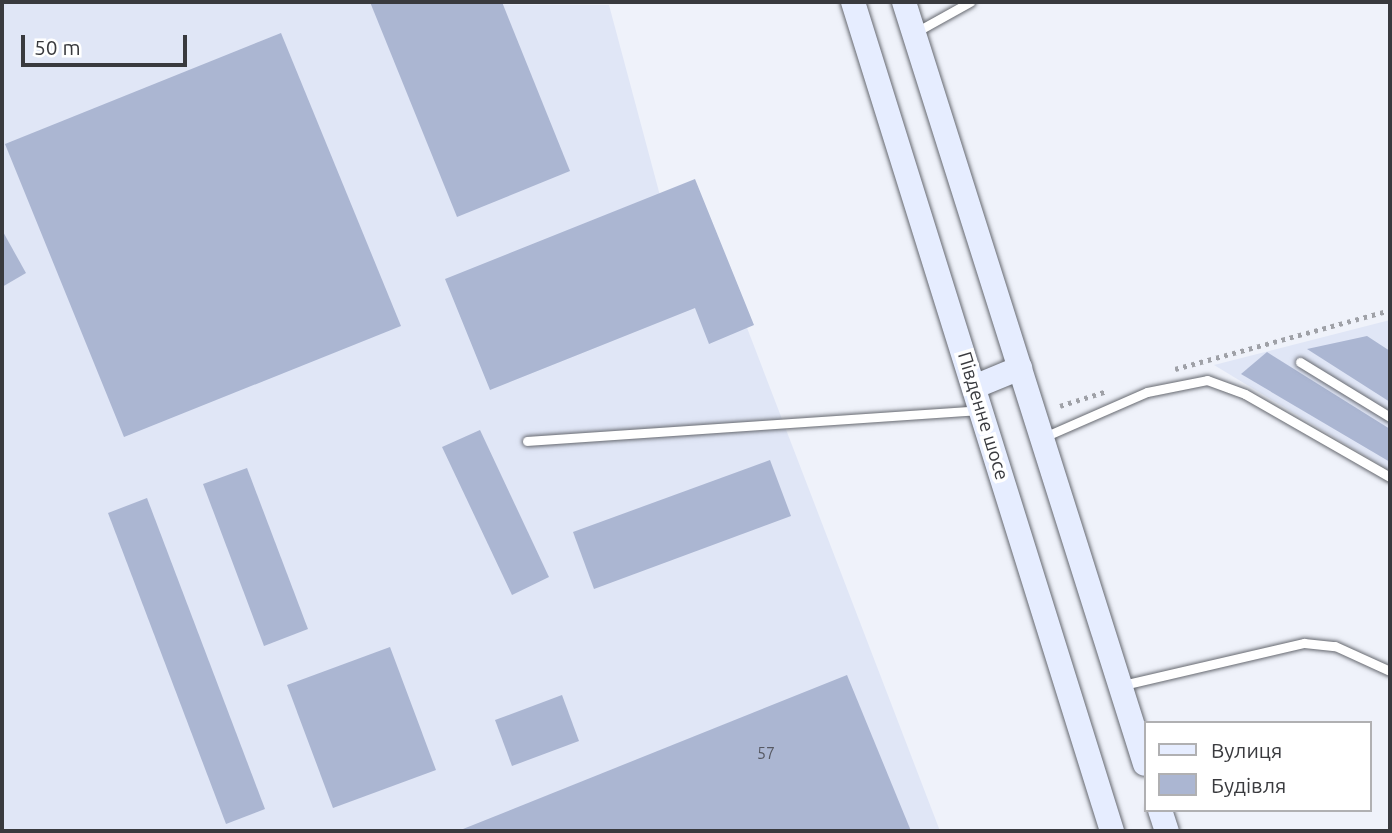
<!DOCTYPE html>
<html>
<head>
<meta charset="utf-8">
<style>
	body { margin:0 }
	#map { position:relative; width:1392px; height:833px; overflow:hidden; background:#eff2fa; font-family:Ubuntu,sans-serif }
	div>[style] { position:absolute }
	.built>* { inset:0; background:#e0e6f6 }
	.building>* { inset:0; background:#abb6d2 }
	.path>* { height:4.5px; margin-top:-2.25px; transform-origin:0; background:repeating-linear-gradient(90deg,#9fa1a7 0 3.5px,transparent 0 8.5px) }
	.roads { filter:drop-shadow(0 0 2px #666970) drop-shadow(0 0 2px #666970) }
	.lane>* { height:9px; margin:-4.5px; padding:0 4.5px; transform-origin:4.5px; border-radius:4.5px; background:#fff }
	.secondary>* { height:24px; margin:-12px; padding:0 12px; transform-origin:12px; border-radius:12px; background:#e6edff }
	span { translate:-50% -50%; white-space:nowrap; text-align:center; line-height:1.15; -webkit-text-stroke:7px #fff; paint-order:stroke }
	.number-label { font-size:16px; color:#565963 }
	.number-label span { -webkit-text-stroke-width:0 }
	.street-label { font-size:19px; color:#393a3e }
	.frame { position:absolute; inset:0; border:4px solid #393a3e; pointer-events:none }
	.legend { position:absolute; left:1144px; top:721px; width:228px; height:91px; box-sizing:border-box; background:#fff; border:2px solid #b0b0b2; margin:0; padding:9px 12px; list-style:none; font-size:21px; color:#393a3e }
	.legend li { display:flex; align-items:center; gap:14px; height:35px }
	.legend b { width:35px; border:2px solid #b0b0b2 }
	.scale { position:absolute; left:21px; top:35px; width:166px; height:32px; box-sizing:border-box; border:4px solid #393a3e; border-top:0; padding-left:9px; font-size:21px; line-height:24px; white-space:nowrap; color:#393a3e; -webkit-text-stroke:5px #fff; paint-order:stroke }
</style>
</head>
<body>
<div id="map">
	<div class="built">
		<i style="clip-path:polygon(2px 2px,609px 5px,662px 203px,698px 200px,940px 831px,2px 831px)"></i>
		<i style="clip-path:polygon(1390px 320px,1390px 471px,1214px 365px)"></i>
	</div>
	<div class="building">
		<i style="clip-path:polygon(370px 2px,502px 2px,570px 171px,457px 217px)"></i>
		<i style="clip-path:polygon(281px 33px,401px 326px,124px 437px,5px 144px)"></i>
		<i style="clip-path:polygon(695px 179px,754px 325px,709px 344px,695px 308px,490px 390px,445px 279px)"></i>
		<i style="clip-path:polygon(2px 230px,26px 273px,2px 287px)"></i>
		<i style="clip-path:polygon(1367px 336px,1390px 351px,1390px 402px,1307px 349px)"></i>
		<i style="clip-path:polygon(1267px 352px,1390px 429px,1390px 462px,1241px 374px)"></i>
		<i style="clip-path:polygon(480px 430px,549px 577px,512px 595px,442px 447px)"></i>
		<i style="clip-path:polygon(770px 460px,791px 516px,594px 589px,573px 532px)"></i>
		<i style="clip-path:polygon(247px 468px,308px 629px,264px 646px,203px 484px)"></i>
		<i style="clip-path:polygon(147px 498px,265px 809px,226px 824px,108px 513px)"></i>
		<i style="clip-path:polygon(390px 647px,436px 770px,333px 808px,287px 685px)"></i>
		<i style="clip-path:polygon(847px 675px,911px 831px,458px 831px)"></i>
		<i style="clip-path:polygon(562px 695px,579px 741px,512px 766px,495px 720px)"></i>
	</div>
	<div class="path">
		<i style="left:1175px;top:369px;width:223px;rotate:-15.3deg"></i>
		<i style="left:1060px;top:406px;width:49px;rotate:-17.7deg"></i>
	</div>
	<div class="roads">
		<div class="lane">
			<i style="left:916px;top:32px;width:62px;rotate:-29.1deg"></i>
			<i style="left:1300px;top:362px;width:105px;rotate:31.4deg"></i>
			<i style="left:1044px;top:437px;width:112px;rotate:-23.6deg"></i>
			<i style="left:1147px;top:392px;width:61px;rotate:-11.3deg"></i>
			<i style="left:1207px;top:380px;width:40px;rotate:20.2deg"></i>
			<i style="left:1245px;top:394px;width:167px;rotate:29.8deg"></i>
			<i style="left:527px;top:441px;width:453px;rotate:-3.9deg"></i>
			<i style="left:1123px;top:685px;width:186px;rotate:-13.1deg"></i>
			<i style="left:1304px;top:643px;width:31px;rotate:6deg"></i>
			<i style="left:1335px;top:646px;width:60px;rotate:24.4deg"></i>
		</div>
		<div class="secondary">
			<i style="left:853px;top:2px;width:869px;rotate:72.65deg"></i>
			<i style="left:904px;top:2px;width:799px;rotate:72.45deg"></i>
			<i style="left:974px;top:387px;width:50px;rotate:-22.4deg"></i>
			<i style="left:1160px;top:810px;width:22px;rotate:72deg"></i>
		</div>
	</div>
	<div class="number-label">
		<span style="left:766px;top:753px">57</span>
	</div>
	<div class="street-label">
		<span style="left:983px;top:416px;rotate:73deg">Південне шосе</span>
	</div>
	<div class="frame"></div>
	<ul class="legend">
	<li><b style="height:9px;background:#e6edff"></b>Вулиця</li>
	<li><b style="height:19px;background:#abb6d2"></b>Будівля</li>
	</ul>
	<div class="scale">50 m</div>
</div>
</body>
</html>
